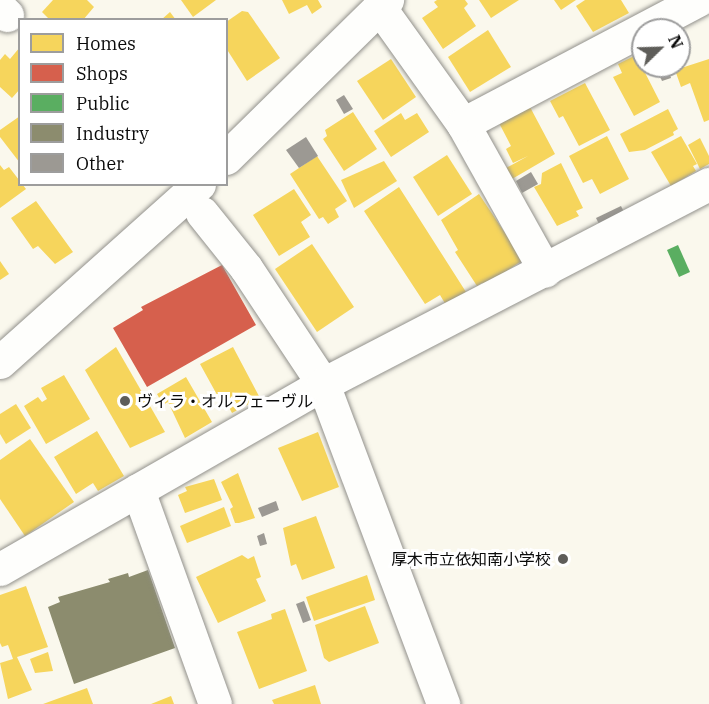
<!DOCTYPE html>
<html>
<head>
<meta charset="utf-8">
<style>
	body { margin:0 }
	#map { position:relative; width:709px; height:704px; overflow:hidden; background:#faf8ed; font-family:"IBM Plex Serif","Noto Sans JP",serif }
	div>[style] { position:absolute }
	.homes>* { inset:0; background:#f6d55c }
	.shops>* { inset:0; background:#d6604d }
	.public>* { inset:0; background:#5aae61 }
	.industry>* { inset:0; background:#8c8c6e }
	.building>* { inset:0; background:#9c9993 }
	.roads { filter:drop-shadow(0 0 2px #92918c) drop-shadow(0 0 2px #92918c) }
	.minor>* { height:33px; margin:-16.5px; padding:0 16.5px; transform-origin:16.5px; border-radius:16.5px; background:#fefefc }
	.dots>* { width:16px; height:16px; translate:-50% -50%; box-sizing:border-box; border:3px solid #fff; border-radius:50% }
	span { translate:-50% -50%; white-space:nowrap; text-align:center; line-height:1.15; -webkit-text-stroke:6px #fff; paint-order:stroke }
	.poi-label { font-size:16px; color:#0a0a0a }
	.left { translate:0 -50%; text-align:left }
	.right { translate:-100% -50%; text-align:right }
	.legend { position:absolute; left:18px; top:18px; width:210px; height:168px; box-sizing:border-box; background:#fff; border:2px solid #9d9d9d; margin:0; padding:8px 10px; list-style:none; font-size:18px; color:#0a0a0a }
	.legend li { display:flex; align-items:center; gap:12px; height:30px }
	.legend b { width:30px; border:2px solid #9d9d9d }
	.north { position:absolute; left:631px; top:18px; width:60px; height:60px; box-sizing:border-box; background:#fff; border:2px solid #9d9d9d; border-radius:50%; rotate:67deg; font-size:16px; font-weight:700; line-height:24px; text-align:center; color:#0a0a0a }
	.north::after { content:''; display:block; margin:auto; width:21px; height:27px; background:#5e5d59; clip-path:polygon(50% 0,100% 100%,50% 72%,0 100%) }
</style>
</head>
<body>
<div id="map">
	<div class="homes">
		<i style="clip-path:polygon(53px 0,87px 0,94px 7px,83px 20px,50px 20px,42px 12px)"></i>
		<i style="clip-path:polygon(181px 0,216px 0,193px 17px)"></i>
		<i style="clip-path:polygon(282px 0,318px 0,322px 7px,312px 14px,307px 5px,289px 14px)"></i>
		<i style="clip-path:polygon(437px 0,465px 0,468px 4px,464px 8px,476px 26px,443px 49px,422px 18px,438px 7px,434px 2px)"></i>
		<i style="clip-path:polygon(479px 0,519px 0,491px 18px)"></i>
		<i style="clip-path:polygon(554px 0,576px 0,561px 10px)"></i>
		<i style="clip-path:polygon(585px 0,621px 0,629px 13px,593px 32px,576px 6px)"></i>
		<i style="clip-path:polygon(242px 11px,248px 12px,280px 58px,247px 81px,226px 48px,226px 22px)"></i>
		<i style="clip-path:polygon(170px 12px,176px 20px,161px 20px)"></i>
		<i style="clip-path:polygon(488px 30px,511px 67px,470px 92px,448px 57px)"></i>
		<i style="clip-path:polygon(20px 47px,20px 89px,12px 98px,0 87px,0 60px,5px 54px,10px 59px)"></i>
		<i style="clip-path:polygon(636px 55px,660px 102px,634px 116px,613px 77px,622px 73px,618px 64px)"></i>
		<i style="clip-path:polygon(391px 59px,416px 97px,383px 120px,357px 81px)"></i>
		<i style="clip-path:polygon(709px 59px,709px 120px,704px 122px,690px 83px,681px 87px,675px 70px)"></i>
		<i style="clip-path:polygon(585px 83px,610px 130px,579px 146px,563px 116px,559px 118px,550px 101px)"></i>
		<i style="clip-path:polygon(530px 107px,555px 154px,512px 179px,506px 168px,528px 156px,513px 163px,506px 149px,511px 146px,499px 123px)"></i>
		<i style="clip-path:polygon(668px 109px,678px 129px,673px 132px,674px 135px,645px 150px,629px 152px,620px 134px)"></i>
		<i style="clip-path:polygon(353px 112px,377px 149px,344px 171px,323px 139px,327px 136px,325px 130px)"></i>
		<i style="clip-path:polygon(401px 113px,405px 120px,417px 113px,429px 132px,391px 157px,374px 131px)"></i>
		<i style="clip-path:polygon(20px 116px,20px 163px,0 137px,0 130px)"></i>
		<i style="clip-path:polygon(607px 136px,629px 179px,600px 194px,592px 179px,583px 183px,569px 156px)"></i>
		<i style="clip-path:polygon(681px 136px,697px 164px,693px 166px,696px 171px,671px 186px,651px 152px)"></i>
		<i style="clip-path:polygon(700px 138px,709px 156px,709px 164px,700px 169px,688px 145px)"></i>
		<i style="clip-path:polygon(447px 155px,472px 194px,438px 216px,413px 177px)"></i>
		<i style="clip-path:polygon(317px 156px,347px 201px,335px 209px,339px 217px,328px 224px,323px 217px,319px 219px,290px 174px)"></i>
		<i style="clip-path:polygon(384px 161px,397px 181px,354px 208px,341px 180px)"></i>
		<i style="clip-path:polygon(561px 163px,583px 208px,576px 211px,579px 216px,557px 226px,534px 187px,541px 184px,542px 173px)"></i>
		<i style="clip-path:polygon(0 165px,4px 170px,9px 167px,26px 189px,0 208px)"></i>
		<i style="clip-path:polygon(399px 187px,466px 292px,446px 305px,440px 295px,425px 304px,364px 211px)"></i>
		<i style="clip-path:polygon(294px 189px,311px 215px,301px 222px,310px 237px,279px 256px,253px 215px)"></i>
		<i style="clip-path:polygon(479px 194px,523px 260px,484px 286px,482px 283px,477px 286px,455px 252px,458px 250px,441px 220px)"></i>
		<i style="clip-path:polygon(36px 201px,73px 252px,55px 264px,38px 246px,33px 249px,11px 218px)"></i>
		<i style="clip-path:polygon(312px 244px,354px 307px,317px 332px,275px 269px)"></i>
		<i style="clip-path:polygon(0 261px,9px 274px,0 280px)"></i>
		<i style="clip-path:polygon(116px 347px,165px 432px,130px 448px,85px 370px)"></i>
		<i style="clip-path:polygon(233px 347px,260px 398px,232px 413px,225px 400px,221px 402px,200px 364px)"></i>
		<i style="clip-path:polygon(64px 375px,90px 419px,46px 444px,24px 406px,38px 397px,42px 402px,47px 399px,41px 388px)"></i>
		<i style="clip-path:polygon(186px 377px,212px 422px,185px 438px,168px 402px,163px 405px,157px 394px)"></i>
		<i style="clip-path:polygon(16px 404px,31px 428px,6px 444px,0 434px,0 414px)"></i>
		<i style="clip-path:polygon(97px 431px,124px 476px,98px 491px,93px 483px,76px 494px,54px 457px)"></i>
		<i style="clip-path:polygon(318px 432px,339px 487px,302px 501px,278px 448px)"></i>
		<i style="clip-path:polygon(30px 439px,74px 502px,25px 536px,0 499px,0 460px)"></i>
		<i style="clip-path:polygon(238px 473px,255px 518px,239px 523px,235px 523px,230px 509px,233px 507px,221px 482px)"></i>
		<i style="clip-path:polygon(214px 479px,222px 500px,185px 513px,178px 495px,187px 491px,185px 487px)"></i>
		<i style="clip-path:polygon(224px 507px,231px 526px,187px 543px,180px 526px)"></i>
		<i style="clip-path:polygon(316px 516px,335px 568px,302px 580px,296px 564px,291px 566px,283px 528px)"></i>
		<i style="clip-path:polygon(242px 555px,248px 559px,254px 556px,261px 577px,256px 579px,266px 601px,218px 623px,196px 577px)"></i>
		<i style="clip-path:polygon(367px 575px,375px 600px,314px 621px,306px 597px)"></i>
		<i style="clip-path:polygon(26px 586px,48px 647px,17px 657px,32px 690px,8px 699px,0 663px,13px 659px,8px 645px,2px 647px,0 643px,0 595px)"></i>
		<i style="clip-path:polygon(365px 606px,379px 643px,329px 662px,324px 658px,315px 625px)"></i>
		<i style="clip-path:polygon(285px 609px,307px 671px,259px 689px,237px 632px,272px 619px,271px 614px)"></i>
		<i style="clip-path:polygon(48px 652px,53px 671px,35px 673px,30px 659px)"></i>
		<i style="clip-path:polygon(315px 685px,321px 704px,274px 704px,272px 700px)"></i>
		<i style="clip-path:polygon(87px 688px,93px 704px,43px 704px)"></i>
		<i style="clip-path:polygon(171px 696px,174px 704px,151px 704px)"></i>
	</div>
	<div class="shops">
		<i style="clip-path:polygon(222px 265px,256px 325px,147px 387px,113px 328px,143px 310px,141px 307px)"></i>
	</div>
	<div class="public">
		<i style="clip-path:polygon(678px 245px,690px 272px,679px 277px,667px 250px)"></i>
	</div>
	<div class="industry">
		<i style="clip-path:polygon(148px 570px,175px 648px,74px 684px,48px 607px,60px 602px,58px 597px,110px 582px,108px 579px,128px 573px,129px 577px)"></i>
	</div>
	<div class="building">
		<i style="clip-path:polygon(668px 68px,671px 78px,662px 81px,658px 72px)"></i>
		<i style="clip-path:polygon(344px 95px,353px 109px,344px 114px,336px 100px)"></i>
		<i style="clip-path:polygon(306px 137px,318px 156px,299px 168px,286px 150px)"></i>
		<i style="clip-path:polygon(531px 172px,538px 184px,522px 193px,516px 181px)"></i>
		<i style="clip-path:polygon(621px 206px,624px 212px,599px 224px,596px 218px)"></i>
		<i style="clip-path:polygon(276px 501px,279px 510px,262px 517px,258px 508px)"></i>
		<i style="clip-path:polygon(264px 533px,267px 544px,260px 546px,257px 536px)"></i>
		<i style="clip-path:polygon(304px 601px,311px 620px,303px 623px,296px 604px)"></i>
	</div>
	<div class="roads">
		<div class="minor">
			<i style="left:0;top:8px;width:10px;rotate:45deg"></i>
			<i style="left:380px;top:8px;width:143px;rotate:54.4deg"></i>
			<i style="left:463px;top:124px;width:168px;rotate:60.8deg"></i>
			<i style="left:463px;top:124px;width:266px;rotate:-27.8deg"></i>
			<i style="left:226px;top:158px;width:226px;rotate:-44.5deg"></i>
			<i style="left:202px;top:213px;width:70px;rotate:51.3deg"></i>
			<i style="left:246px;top:268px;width:139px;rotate:56.4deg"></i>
			<i style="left:323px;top:384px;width:342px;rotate:69.4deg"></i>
			<i style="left:0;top:362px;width:267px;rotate:-41.8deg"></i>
			<i style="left:138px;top:490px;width:227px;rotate:70.2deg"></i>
			<i style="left:0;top:569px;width:372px;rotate:-29.8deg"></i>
			<i style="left:323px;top:384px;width:435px;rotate:-27.4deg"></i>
		</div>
	</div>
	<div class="dots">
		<i style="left:125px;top:401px;background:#5e5d59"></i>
		<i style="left:563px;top:559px;background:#5e5d59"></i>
	</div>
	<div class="poi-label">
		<span class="left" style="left:137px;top:401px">ヴィラ・オルフェーヴル</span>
		<span class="right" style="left:551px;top:559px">厚木市立依知南小学校</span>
	</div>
	<ul class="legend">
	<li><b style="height:16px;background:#f6d55c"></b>Homes</li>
	<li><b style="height:16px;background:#d6604d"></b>Shops</li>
	<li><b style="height:16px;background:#5aae61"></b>Public</li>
	<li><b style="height:16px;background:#8c8c6e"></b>Industry</li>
	<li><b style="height:16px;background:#9c9993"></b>Other</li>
	</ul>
	<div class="north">N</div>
</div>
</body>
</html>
